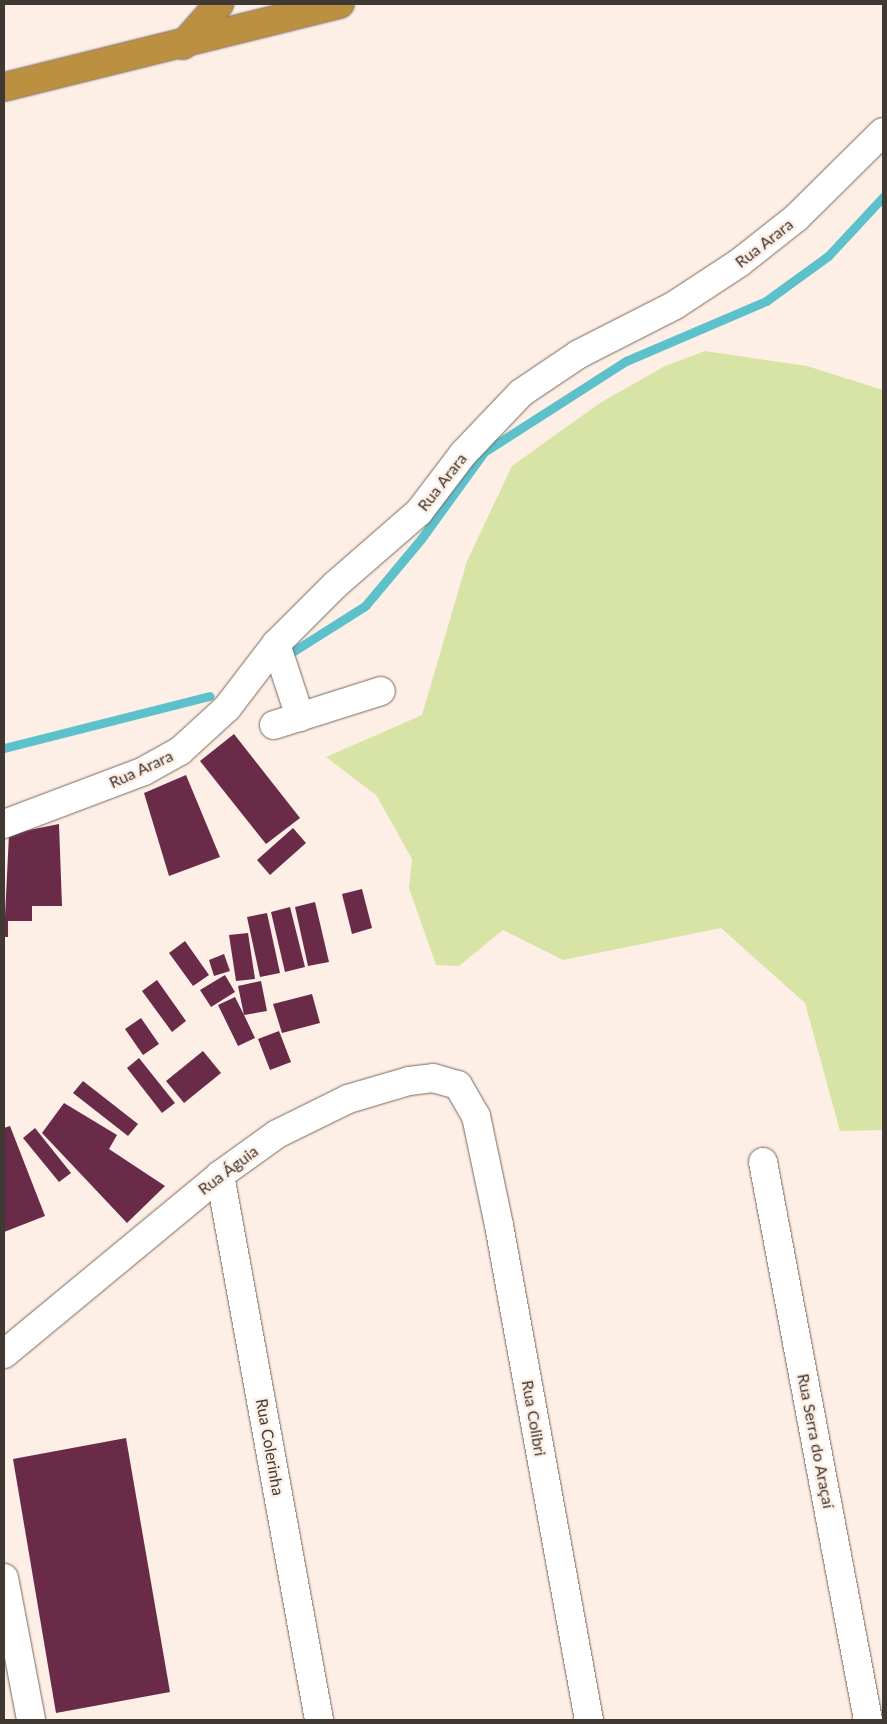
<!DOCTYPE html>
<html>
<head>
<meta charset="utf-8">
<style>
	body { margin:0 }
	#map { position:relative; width:887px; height:1724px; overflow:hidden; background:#fdefe5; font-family:Lato,sans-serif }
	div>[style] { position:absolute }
	.green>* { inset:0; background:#d8e4a5 }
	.stream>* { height:9px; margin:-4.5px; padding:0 4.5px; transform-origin:4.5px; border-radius:4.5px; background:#5cc1cb }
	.building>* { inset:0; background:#692b48 }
	.roads { filter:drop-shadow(0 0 1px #77685e) drop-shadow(0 0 1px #77685e) }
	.minor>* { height:28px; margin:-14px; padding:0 14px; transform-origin:14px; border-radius:14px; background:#fff }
	.highway>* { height:28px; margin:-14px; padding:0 14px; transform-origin:14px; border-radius:14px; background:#bb9040 }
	span { translate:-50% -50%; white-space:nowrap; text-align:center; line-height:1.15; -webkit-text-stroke:5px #fdefe5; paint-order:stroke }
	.street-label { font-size:16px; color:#3f3833 }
	.frame { position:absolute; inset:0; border:5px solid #3f3833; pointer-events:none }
</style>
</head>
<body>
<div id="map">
	<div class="green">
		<i style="clip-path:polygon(705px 351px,807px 366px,883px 390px,883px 1130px,840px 1131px,805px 1003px,721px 928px,563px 960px,503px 930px,459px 966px,436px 965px,409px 888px,412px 859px,376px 795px,326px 757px,422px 715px,467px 561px,512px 466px,600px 403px,665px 366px)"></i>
	</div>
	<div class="stream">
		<i style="left:289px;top:654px;width:90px;rotate:-32.3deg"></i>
		<i style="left:365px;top:606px;width:87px;rotate:-50.1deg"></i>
		<i style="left:421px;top:539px;width:107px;rotate:-54.1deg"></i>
		<i style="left:484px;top:452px;width:169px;rotate:-32.7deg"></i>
		<i style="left:626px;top:361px;width:152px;rotate:-23.2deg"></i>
		<i style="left:766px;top:301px;width:77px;rotate:-36deg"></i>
		<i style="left:828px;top:256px;width:81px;rotate:-47deg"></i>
		<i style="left:4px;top:748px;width:212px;rotate:-14.2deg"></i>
	</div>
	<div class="building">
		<i style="clip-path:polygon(234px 734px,300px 818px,266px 844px,200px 761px)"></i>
		<i style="clip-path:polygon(186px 775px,220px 857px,169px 876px,144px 793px)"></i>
		<i style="clip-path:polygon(59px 824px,62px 906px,32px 906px,32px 921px,8px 921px,8px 937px,4px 937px,9px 834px)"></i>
		<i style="clip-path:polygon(293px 828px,306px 843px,270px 875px,257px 860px)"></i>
		<i style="clip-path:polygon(362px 889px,372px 928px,352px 934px,342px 894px)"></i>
		<i style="clip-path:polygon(315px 902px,329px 962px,308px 966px,295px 907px)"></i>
		<i style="clip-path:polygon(290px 907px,305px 967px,285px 972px,271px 912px)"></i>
		<i style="clip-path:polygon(267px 913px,280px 973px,260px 977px,247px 917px)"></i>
		<i style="clip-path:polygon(248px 933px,255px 979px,236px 981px,229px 935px)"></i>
		<i style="clip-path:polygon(185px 941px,209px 975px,193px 986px,169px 953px)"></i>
		<i style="clip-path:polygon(224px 954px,230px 971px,214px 976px,209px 960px)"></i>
		<i style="clip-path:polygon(225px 975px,235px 992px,211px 1007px,200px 990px)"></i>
		<i style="clip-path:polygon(157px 980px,186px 1021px,172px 1032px,142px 991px)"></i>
		<i style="clip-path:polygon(261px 981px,267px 1011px,244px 1015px,255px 1038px,238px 1046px,218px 1005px,235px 997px,244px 1015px,238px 986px)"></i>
		<i style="clip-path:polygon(312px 994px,320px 1023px,282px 1033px,273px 1004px)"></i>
		<i style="clip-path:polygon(141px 1018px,159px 1044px,143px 1055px,125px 1029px)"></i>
		<i style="clip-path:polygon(279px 1031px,291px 1062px,270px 1070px,258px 1039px)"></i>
		<i style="clip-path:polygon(203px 1051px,221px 1073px,184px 1103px,166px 1081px)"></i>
		<i style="clip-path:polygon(139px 1058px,175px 1103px,162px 1113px,127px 1068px)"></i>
		<i style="clip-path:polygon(83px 1081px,138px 1124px,128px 1136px,73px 1093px)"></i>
		<i style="clip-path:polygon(64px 1103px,117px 1135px,109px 1149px,165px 1186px,127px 1223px,42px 1133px)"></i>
		<i style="clip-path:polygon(10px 1126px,45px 1216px,4px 1232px,4px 1128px)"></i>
		<i style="clip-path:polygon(35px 1128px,71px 1173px,59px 1182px,23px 1138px)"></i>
		<i style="clip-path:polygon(126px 1438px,170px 1692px,56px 1713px,13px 1459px)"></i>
	</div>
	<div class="roads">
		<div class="minor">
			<i style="left:276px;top:644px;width:77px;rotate:71.8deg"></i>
			<i style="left:274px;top:725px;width:112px;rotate:-17.6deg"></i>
			<i style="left:4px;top:824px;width:150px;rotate:-20.7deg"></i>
			<i style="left:144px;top:771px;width:41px;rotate:-29.1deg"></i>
			<i style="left:180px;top:751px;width:64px;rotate:-42.5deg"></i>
			<i style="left:227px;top:708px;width:81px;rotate:-52.6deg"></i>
			<i style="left:276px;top:644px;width:83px;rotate:-45deg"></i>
			<i style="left:335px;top:585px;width:111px;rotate:-41deg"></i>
			<i style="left:419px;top:512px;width:73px;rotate:-52.8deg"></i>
			<i style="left:463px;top:454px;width:84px;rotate:-46.4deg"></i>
			<i style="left:521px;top:393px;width:70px;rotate:-33.9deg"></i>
			<i style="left:579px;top:354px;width:108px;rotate:-27deg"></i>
			<i style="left:675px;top:305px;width:77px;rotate:-33.3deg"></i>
			<i style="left:739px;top:263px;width:73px;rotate:-38.3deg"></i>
			<i style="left:796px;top:218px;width:122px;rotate:-44.7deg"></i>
			<i style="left:763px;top:1162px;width:568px;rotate:79.34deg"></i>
			<i style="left:220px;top:1175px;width:554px;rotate:79.7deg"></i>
			<i style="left:4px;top:1354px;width:281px;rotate:-39.6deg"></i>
			<i style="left:220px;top:1175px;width:70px;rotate:-35.7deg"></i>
			<i style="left:277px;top:1134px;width:79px;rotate:-26.2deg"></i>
			<i style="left:348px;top:1099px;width:64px;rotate:-16.4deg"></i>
			<i style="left:409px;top:1081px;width:24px;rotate:-7deg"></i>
			<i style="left:433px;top:1078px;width:26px;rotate:16deg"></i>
			<i style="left:458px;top:1085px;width:36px;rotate:60deg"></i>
			<i style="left:476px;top:1116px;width:111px;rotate:78.1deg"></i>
			<i style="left:499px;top:1225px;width:503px;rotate:79.7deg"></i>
			<i style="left:4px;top:1578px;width:145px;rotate:79.2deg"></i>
		</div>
		<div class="highway">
			<i style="left:183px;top:45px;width:55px;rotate:-48.7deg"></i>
			<i style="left:4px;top:87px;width:346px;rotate:-13.9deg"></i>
		</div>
	</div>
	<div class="street-label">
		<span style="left:764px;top:243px;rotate:-38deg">Rua Arara</span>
		<span style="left:442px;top:482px;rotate:-52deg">Rua Arara</span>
		<span style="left:141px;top:769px;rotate:-25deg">Rua Arara</span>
		<span style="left:228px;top:1170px;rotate:-37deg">Rua Águia</span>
		<span style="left:534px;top:1418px;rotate:80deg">Rua Colibri</span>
		<span style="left:816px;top:1441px;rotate:79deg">Rua Serra do Araçaí</span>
		<span style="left:270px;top:1447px;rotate:80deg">Rua Colerinha</span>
	</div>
	<div class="frame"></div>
</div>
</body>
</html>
